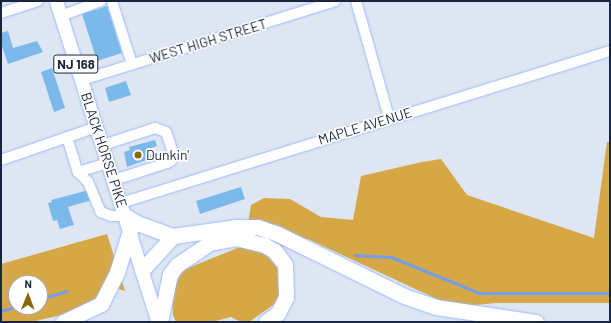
<!DOCTYPE html>
<html>
<head>
<meta charset="utf-8">
<style>
	body { margin:0 }
	#map { position:relative; width:611px; height:323px; overflow:hidden; background:#dfe6f3; font-family:Barlow,sans-serif }
	div>[style] { position:absolute }
	.forest>* { inset:0; background:#d5a745 }
	.stream>* { height:3px; margin:-1.5px; padding:0 1.5px; transform-origin:1.5px; border-radius:1.5px; background:#749cec }
	.building>* { inset:0; background:#7bb9ea }
	.roads { filter:drop-shadow(0 0 1px #9bbbf8) drop-shadow(0 0 1px #9bbbf8) }
	.minor>* { height:10px; margin:-5px; padding:0 5px; transform-origin:5px; border-radius:5px; background:#fff }
	.major>* { height:13px; margin:-6.5px; padding:0 6.5px; transform-origin:6.5px; border-radius:6.5px; background:#fff }
	.highway>* { height:15px; margin:-7.5px; padding:0 7.5px; transform-origin:7.5px; border-radius:7.5px; background:#fff }
	.dots>* { width:11px; height:11px; translate:-50% -50%; box-sizing:border-box; border:2px solid #fff; border-radius:50% }
	span { translate:-50% -50%; white-space:nowrap; text-align:center; line-height:1.15; -webkit-text-stroke:3.5px #fff; paint-order:stroke }
	.shield-label span { padding:1px 3px; background:#fff; border:1px solid; border-radius:3px; -webkit-text-stroke-width:0 }
	.shield-label { font-size:13px; color:#19253d; font-weight:700 }
	.street-label { font-size:14px; color:#19253d }
	.poi-label { font-size:14px; color:#19253d }
	.left { translate:0 -50%; text-align:left }
	.frame { position:absolute; inset:0; border:2px solid #19253d; pointer-events:none }
	.north { position:absolute; left:8px; top:275px; width:40px; height:40px; box-sizing:border-box; background:#fff; border:1px solid #a3a8b1; border-radius:50%; rotate:1deg; font-size:11px; font-weight:700; line-height:16px; text-align:center; color:#19253d }
	.north::after { content:''; display:block; margin:auto; width:14px; height:18px; background:#8b6606; clip-path:polygon(50% 0,100% 100%,50% 72%,0 100%) }
</style>
</head>
<body>
<div id="map">
	<div class="forest">
		<i style="clip-path:polygon(607px 142px,610px 142px,610px 303px,496px 303px,454px 307px,308px 239px,264px 253px,282px 272px,283px 298px,249px 322px,241px 322px,231px 317px,212px 322px,176px 322px,173px 315px,172px 291px,183px 270px,245px 245px,251px 205px,264px 198px,290px 199px,321px 217px,353px 220px,361px 176px,422px 162px,441px 159px,467px 195px,594px 238px)"></i>
		<i style="clip-path:polygon(evenodd,107px 234px,125px 291px,110px 286px,83px 310px,31px 322px,1px 322px,1px 264px,107px 234px,16px 283px,40px 283px,40px 307px,16px 307px,16px 283px)"></i>
	</div>
	<div class="stream">
		<i style="left:355px;top:255px;width:36px;rotate:3deg"></i>
		<i style="left:391px;top:257px;width:95px;rotate:22.2deg"></i>
		<i style="left:479px;top:293px;width:131px"></i>
		<i style="left:40px;top:299px;width:28px;rotate:-17deg"></i>
		<i style="left:1px;top:311px;width:16px;rotate:-18deg"></i>
	</div>
	<div class="building">
		<i style="clip-path:polygon(107px 6px,122px 53px,97px 61px,82px 14px)"></i>
		<i style="clip-path:polygon(8px 31px,13px 48px,37px 41px,43px 52px,8px 64px,1px 43px,1px 33px)"></i>
		<i style="clip-path:polygon(52px 68px,65px 108px,54px 112px,41px 72px)"></i>
		<i style="clip-path:polygon(126px 81px,131px 95px,109px 102px,105px 88px)"></i>
		<i style="clip-path:polygon(155px 140px,157px 146px,148px 149px,152px 158px,127px 167px,124px 152px,130px 150px,129px 147px)"></i>
		<i style="clip-path:polygon(241px 187px,245px 199px,200px 214px,196px 201px)"></i>
		<i style="clip-path:polygon(89px 190px,92px 200px,68px 207px,74px 225px,60px 229px,57px 220px,53px 221px,48px 203px,52px 202px,51px 200px)"></i>
	</div>
	<div class="roads">
		<div class="minor">
			<i style="left:112px;top:1px;width:66px;rotate:72.4deg"></i>
			<i style="left:356px;top:1px;width:122px;rotate:74.2deg"></i>
			<i style="left:1px;top:13px;width:39px;rotate:-18deg"></i>
			<i style="left:61px;top:16px;width:43px;rotate:-20.6deg"></i>
			<i style="left:82px;top:80px;width:265px;rotate:-17.3deg"></i>
			<i style="left:67px;top:137px;width:37px;rotate:73deg"></i>
			<i style="left:78px;top:172px;width:31px;rotate:-17deg"></i>
			<i style="left:103px;top:145px;width:55px;rotate:-18.1deg"></i>
			<i style="left:155px;top:128px;width:12px;rotate:20deg"></i>
			<i style="left:166px;top:132px;width:21px;rotate:71deg"></i>
			<i style="left:173px;top:152px;width:9px;rotate:103deg"></i>
			<i style="left:171px;top:161px;width:4px;rotate:153deg"></i>
			<i style="left:167px;top:163px;width:56px;rotate:162.2deg"></i>
			<i style="left:1px;top:160px;width:102px;rotate:-19deg"></i>
			<i style="left:78px;top:172px;width:14px;rotate:45deg"></i>
			<i style="left:88px;top:182px;width:33px;rotate:67deg"></i>
			<i style="left:101px;top:212px;width:11px;rotate:22deg"></i>
			<i style="left:111px;top:216px;width:14px"></i>
			<i style="left:121px;top:203px;width:512px;rotate:-17.27deg"></i>
		</div>
		<div class="major">
			<i style="left:56px;top:1px;width:337px;rotate:72.4deg"></i>
		</div>
		<div class="highway">
			<i style="left:125px;top:216px;width:14px;rotate:30deg"></i>
			<i style="left:137px;top:223px;width:38px;rotate:20deg"></i>
			<i style="left:173px;top:236px;width:64px;rotate:-8.1deg"></i>
			<i style="left:236px;top:227px;width:22px"></i>
			<i style="left:258px;top:227px;width:21px;rotate:19deg"></i>
			<i style="left:278px;top:234px;width:140px;rotate:26.2deg"></i>
			<i style="left:404px;top:296px;width:34px;rotate:19deg"></i>
			<i style="left:436px;top:307px;width:101px;rotate:8.5deg"></i>
			<i style="left:142px;top:270px;width:46px;rotate:-47.6deg"></i>
			<i style="left:63px;top:322px;width:42px;rotate:-25.3deg"></i>
			<i style="left:101px;top:304px;width:36px;rotate:-63deg"></i>
			<i style="left:117px;top:272px;width:43px;rotate:-72.4deg"></i>
			<i style="left:160px;top:322px;width:49px;rotate:-78.2deg"></i>
			<i style="left:170px;top:274px;width:11px;rotate:-52deg"></i>
			<i style="left:177px;top:265px;width:40px;rotate:-34deg"></i>
			<i style="left:210px;top:243px;width:26px;rotate:-11deg"></i>
			<i style="left:236px;top:238px;width:29px;rotate:14deg"></i>
			<i style="left:264px;top:245px;width:13px;rotate:29deg"></i>
			<i style="left:275px;top:251px;width:17px;rotate:54deg"></i>
			<i style="left:285px;top:265px;width:32px;rotate:88deg"></i>
			<i style="left:286px;top:297px;width:18px;rotate:117deg"></i>
			<i style="left:278px;top:313px;width:15px;rotate:143deg"></i>
		</div>
	</div>
	<div class="dots">
		<i style="left:138px;top:155px;background:#8b6606"></i>
	</div>
	<div class="shield-label">
		<span style="left:76px;top:64px">NJ 168</span>
	</div>
	<div class="street-label">
		<span style="left:208px;top:41px;rotate:-17deg">WEST HIGH STREET</span>
		<span style="left:365px;top:126px;rotate:-17deg">MAPLE AVENUE</span>
		<span style="left:104px;top:150px;rotate:72deg">BLACK HORSE PIKE</span>
	</div>
	<div class="poi-label">
		<span class="left" style="left:146px;top:155px">Dunkin'</span>
	</div>
	<div class="frame"></div>
	<div class="north">N</div>
</div>
</body>
</html>
